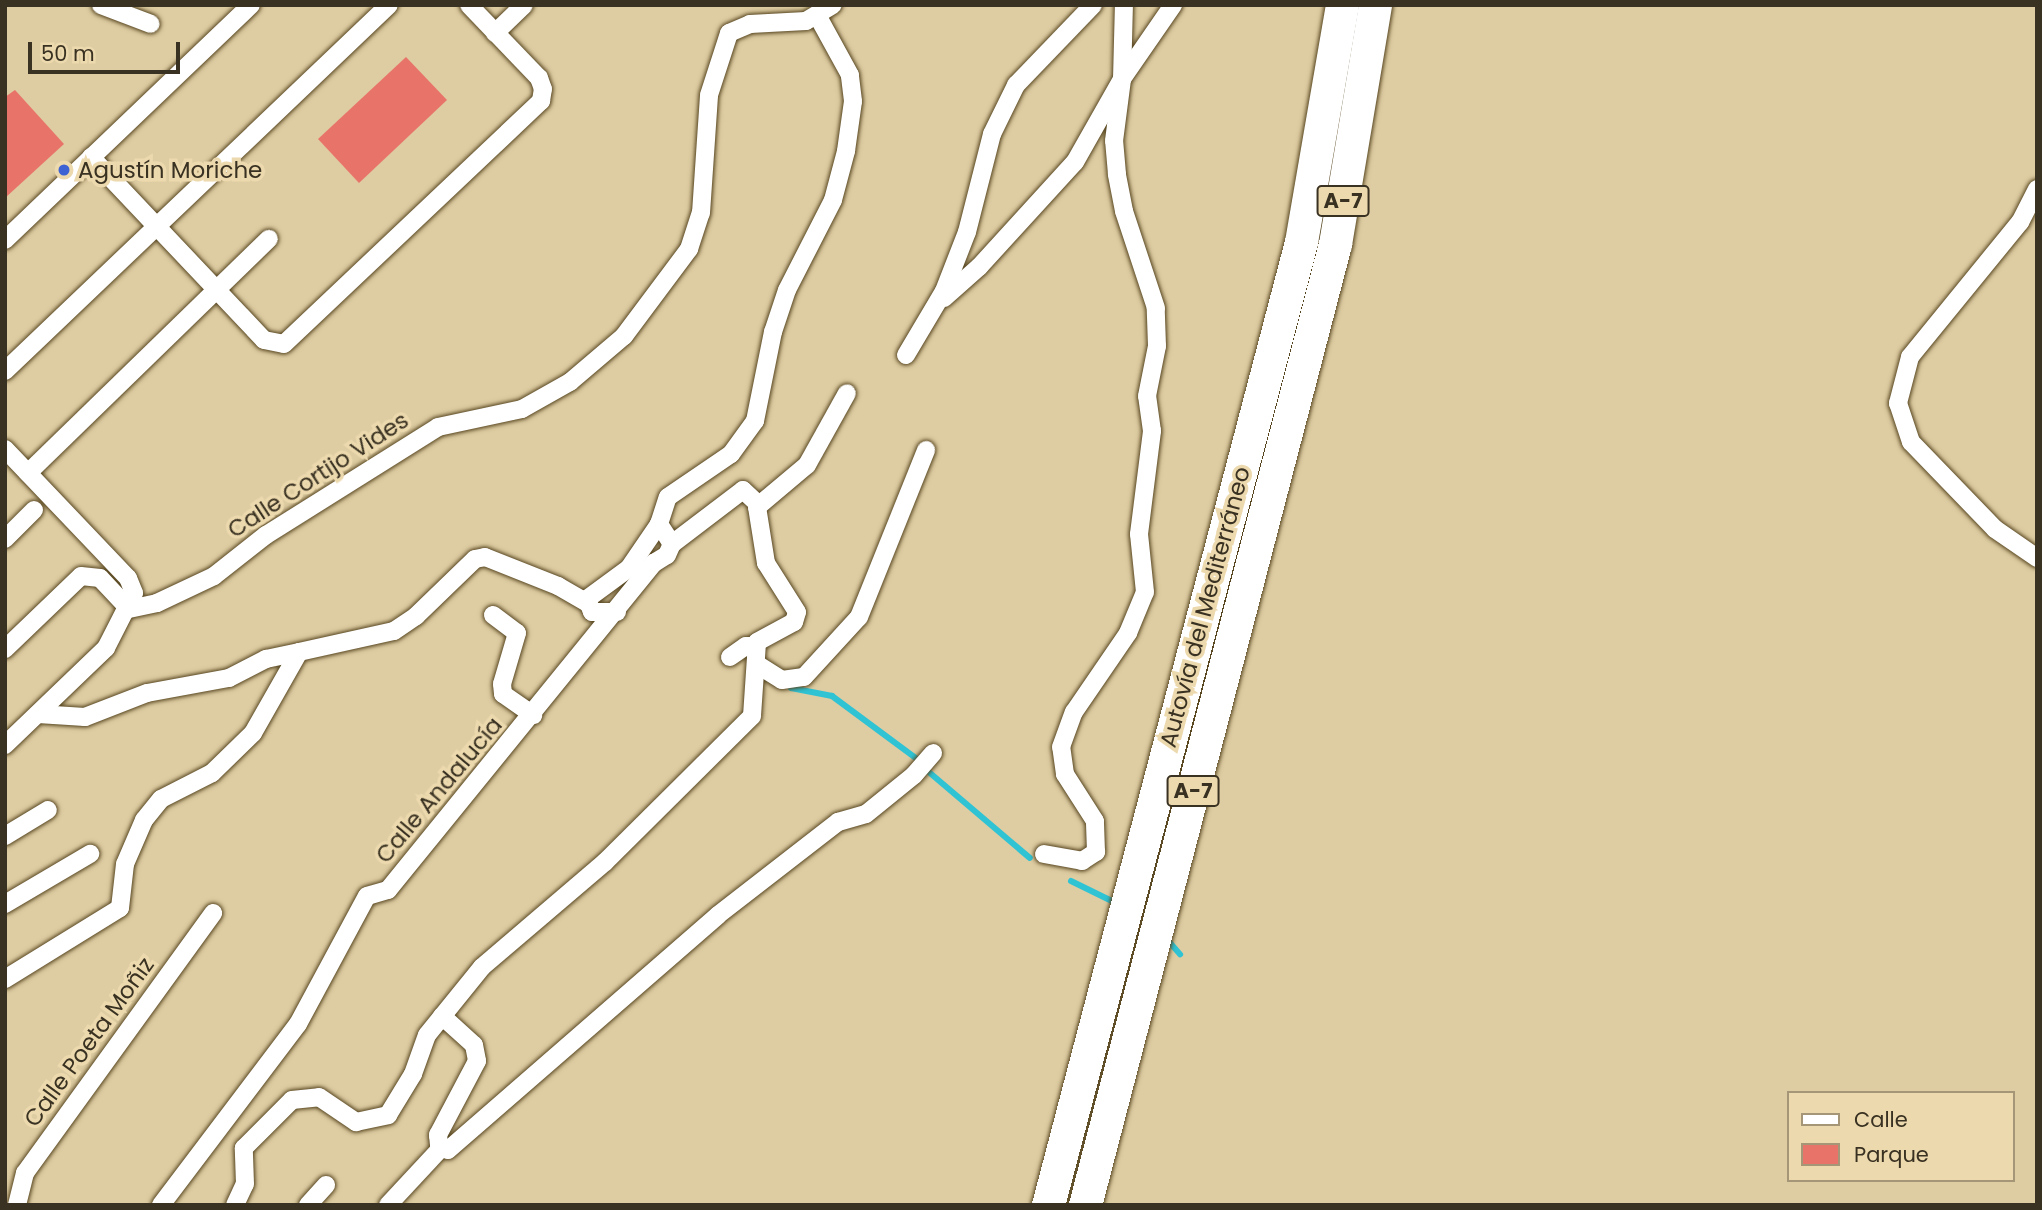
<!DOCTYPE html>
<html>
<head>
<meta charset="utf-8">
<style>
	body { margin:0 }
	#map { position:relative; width:2042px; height:1210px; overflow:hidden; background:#decca2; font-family:Poppins,sans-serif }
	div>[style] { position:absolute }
	.green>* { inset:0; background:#e87469 }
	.stream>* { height:6px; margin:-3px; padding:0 3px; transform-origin:3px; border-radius:3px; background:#2fc3d4 }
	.roads { filter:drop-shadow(0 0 2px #574620) drop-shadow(0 0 2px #574620) }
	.street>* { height:18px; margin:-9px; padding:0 9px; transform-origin:9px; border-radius:9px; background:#fff }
	.highway>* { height:33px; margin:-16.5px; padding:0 16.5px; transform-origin:16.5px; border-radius:16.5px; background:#fff }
	.dots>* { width:19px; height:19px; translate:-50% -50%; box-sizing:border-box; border:4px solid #ecd9ae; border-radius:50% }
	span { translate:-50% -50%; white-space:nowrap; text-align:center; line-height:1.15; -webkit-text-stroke:7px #ecd9ae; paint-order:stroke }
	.shield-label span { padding:2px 5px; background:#ecd9ae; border:2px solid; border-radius:5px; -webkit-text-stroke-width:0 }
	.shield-label { font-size:21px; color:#393121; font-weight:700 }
	.poi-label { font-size:23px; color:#393121 }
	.left { translate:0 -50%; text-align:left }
	.street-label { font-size:23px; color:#393121 }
	.frame { position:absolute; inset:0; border:7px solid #393121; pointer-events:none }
	.legend { position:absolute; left:1787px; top:1091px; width:228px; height:91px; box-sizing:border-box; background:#ecd9ae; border:2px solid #a49676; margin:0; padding:9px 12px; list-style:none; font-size:21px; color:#393121 }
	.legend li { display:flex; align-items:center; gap:14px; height:35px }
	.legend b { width:35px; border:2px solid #a49676 }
	.scale { position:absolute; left:28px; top:42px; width:152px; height:32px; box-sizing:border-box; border:4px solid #393121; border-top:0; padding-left:9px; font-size:21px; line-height:24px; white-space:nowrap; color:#393121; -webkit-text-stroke:5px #ecd9ae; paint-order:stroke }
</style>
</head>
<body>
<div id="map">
	<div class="green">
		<i style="clip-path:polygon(406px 57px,447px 100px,359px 183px,318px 139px)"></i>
		<i style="clip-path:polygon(15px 90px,64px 144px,5px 198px,5px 97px)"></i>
	</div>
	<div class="stream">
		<i style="left:791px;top:688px;width:42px;rotate:11deg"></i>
		<i style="left:832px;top:696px;width:106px;rotate:36.5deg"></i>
		<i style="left:930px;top:773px;width:131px;rotate:40.4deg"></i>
		<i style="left:1071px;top:881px;width:50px;rotate:26.1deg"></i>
		<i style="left:1165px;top:937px;width:23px;rotate:49deg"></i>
	</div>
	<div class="roads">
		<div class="street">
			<i style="left:101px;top:5px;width:53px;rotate:20.8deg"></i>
			<i style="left:495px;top:33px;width:40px;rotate:-44deg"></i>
			<i style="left:91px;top:157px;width:252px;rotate:46.6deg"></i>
			<i style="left:264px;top:340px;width:20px;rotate:11deg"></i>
			<i style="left:284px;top:344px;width:354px;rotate:-43.4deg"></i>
			<i style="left:541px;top:101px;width:12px;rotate:-81deg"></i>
			<i style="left:543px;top:89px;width:12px;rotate:-110deg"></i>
			<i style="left:539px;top:78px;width:101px;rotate:-133.8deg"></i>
			<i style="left:2037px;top:189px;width:37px;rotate:117deg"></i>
			<i style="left:2020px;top:222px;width:174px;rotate:129.2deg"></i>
			<i style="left:1910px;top:357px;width:48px;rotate:104.6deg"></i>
			<i style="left:1898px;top:403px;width:41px;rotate:71.6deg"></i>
			<i style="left:1911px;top:442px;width:121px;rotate:46deg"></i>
			<i style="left:1995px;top:529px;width:51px;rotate:34.6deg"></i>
			<i style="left:5px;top:240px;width:340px;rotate:-43.7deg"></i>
			<i style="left:944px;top:298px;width:47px;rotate:-41.5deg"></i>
			<i style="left:979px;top:267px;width:142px;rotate:-47.6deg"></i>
			<i style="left:1075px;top:162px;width:95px;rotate:-60.5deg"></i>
			<i style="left:1122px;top:79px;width:90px;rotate:-55.4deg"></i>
			<i style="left:906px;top:355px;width:74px;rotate:-59.3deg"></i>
			<i style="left:944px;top:291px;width:63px;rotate:-68.7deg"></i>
			<i style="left:967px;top:232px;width:101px;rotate:-75.7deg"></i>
			<i style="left:992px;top:134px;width:55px;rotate:-63.9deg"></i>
			<i style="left:1016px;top:85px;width:111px;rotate:-46.1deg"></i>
			<i style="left:5px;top:371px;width:530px;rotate:-43.63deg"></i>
			<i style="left:5px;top:449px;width:178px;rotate:46.4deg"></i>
			<i style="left:128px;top:578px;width:16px;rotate:68deg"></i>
			<i style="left:134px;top:593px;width:62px;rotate:117deg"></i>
			<i style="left:106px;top:648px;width:140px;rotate:136.2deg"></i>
			<i style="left:28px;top:473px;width:336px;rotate:-44.2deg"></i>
			<i style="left:5px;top:539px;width:41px;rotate:-45deg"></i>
			<i style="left:672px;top:544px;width:89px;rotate:-37.3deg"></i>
			<i style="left:743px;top:490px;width:22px;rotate:43deg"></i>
			<i style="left:129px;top:609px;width:29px;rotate:-12deg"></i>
			<i style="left:157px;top:603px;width:63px;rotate:-25.3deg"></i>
			<i style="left:214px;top:576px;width:66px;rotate:-38.3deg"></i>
			<i style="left:266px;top:535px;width:203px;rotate:-32.1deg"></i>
			<i style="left:438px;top:427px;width:86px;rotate:-12.1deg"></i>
			<i style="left:522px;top:409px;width:55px;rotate:-29.4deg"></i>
			<i style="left:570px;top:382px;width:71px;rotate:-40.4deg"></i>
			<i style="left:624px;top:336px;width:109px;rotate:-53.2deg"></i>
			<i style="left:689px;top:249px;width:38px;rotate:-72deg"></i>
			<i style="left:701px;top:213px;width:118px;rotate:-86.1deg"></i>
			<i style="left:709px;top:95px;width:65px;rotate:-72.1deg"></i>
			<i style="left:729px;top:33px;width:23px;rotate:-23deg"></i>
			<i style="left:750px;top:24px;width:56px;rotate:-3.1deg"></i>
			<i style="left:806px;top:21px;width:31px;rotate:-31deg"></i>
			<i style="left:617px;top:612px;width:25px;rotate:180deg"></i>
			<i style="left:592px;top:612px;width:14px;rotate:-111deg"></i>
			<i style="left:587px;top:599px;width:52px;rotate:-36.4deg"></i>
			<i style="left:629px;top:568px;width:53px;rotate:-55.7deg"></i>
			<i style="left:493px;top:615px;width:30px;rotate:37deg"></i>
			<i style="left:517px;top:633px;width:53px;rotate:106.4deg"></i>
			<i style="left:502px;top:684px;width:10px;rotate:84deg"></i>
			<i style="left:503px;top:694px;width:37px;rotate:35deg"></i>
			<i style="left:5px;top:649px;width:105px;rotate:-43.8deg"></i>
			<i style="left:81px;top:576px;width:19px;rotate:6deg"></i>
			<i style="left:100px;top:578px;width:42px;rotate:46.9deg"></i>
			<i style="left:730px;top:657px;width:19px;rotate:-35deg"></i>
			<i style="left:746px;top:646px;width:9px"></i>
			<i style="left:758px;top:665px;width:28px;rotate:32deg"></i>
			<i style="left:782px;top:680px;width:22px;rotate:-8deg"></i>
			<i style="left:804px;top:677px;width:81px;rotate:-47.5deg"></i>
			<i style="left:859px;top:617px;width:180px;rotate:-68.1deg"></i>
			<i style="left:38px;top:714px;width:47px;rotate:3.7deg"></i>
			<i style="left:85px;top:717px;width:66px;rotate:-21.2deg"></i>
			<i style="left:147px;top:693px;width:83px;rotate:-10.4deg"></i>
			<i style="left:229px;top:678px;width:42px;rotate:-27.2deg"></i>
			<i style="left:266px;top:659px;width:34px;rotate:-12deg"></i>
			<i style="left:5px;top:836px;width:50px;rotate:-31.2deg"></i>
			<i style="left:1044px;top:854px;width:39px;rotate:10deg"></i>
			<i style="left:1082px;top:861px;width:17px;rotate:-33deg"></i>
			<i style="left:1096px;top:852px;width:31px;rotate:-92deg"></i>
			<i style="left:1095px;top:821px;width:56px;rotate:-122.6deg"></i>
			<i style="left:1065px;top:774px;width:27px;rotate:-98deg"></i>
			<i style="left:1061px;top:747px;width:37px;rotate:-70deg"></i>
			<i style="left:1074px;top:712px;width:96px;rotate:-55.6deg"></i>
			<i style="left:1128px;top:633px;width:44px;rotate:-67.5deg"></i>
			<i style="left:1145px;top:592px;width:58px;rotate:-95.9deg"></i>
			<i style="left:1139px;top:534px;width:104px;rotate:-82.8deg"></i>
			<i style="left:1152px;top:431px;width:35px;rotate:-98deg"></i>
			<i style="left:1147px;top:396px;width:51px;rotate:-78.7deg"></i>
			<i style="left:1157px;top:346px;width:38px;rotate:-92deg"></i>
			<i style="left:1156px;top:308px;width:102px;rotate:-108.3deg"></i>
			<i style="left:1124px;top:211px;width:38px;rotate:-101deg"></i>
			<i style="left:1117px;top:174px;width:33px;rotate:-95deg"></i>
			<i style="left:1114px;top:141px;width:63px;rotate:-82.6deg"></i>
			<i style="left:1122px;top:79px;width:74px;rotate:-88.5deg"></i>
			<i style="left:5px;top:904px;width:99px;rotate:-30.5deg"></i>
			<i style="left:5px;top:979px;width:135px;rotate:-31.7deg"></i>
			<i style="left:120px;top:908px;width:44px;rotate:-83.5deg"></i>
			<i style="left:125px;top:864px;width:48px;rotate:-66.6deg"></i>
			<i style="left:144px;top:820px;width:27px;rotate:-51deg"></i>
			<i style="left:161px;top:799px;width:57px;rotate:-27deg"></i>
			<i style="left:212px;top:773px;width:57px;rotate:-44.3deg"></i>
			<i style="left:253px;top:733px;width:93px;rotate:-60.4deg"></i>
			<i style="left:299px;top:652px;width:97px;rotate:-12.5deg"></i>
			<i style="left:394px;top:631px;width:27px;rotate:-34deg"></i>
			<i style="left:416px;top:616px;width:82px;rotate:-44deg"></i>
			<i style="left:475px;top:559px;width:10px;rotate:-11deg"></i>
			<i style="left:485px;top:557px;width:79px;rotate:21.7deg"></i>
			<i style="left:558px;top:586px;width:34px;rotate:30deg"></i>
			<i style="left:442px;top:1016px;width:43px;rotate:42.2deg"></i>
			<i style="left:474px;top:1045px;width:16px;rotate:79deg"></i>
			<i style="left:477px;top:1061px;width:84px;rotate:117.8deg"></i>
			<i style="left:438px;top:1135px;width:10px;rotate:84deg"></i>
			<i style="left:439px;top:1145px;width:10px;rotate:29deg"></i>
			<i style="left:448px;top:1150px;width:358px;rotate:-41deg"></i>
			<i style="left:718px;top:915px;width:152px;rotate:-37.8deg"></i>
			<i style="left:838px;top:822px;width:29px;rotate:-16deg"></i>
			<i style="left:866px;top:814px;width:62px;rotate:-39.1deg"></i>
			<i style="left:914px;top:775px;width:29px;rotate:-49deg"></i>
			<i style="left:17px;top:1205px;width:33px;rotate:-76deg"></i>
			<i style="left:25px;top:1173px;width:321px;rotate:-54.1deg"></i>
			<i style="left:161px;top:1205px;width:227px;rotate:-52.9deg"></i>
			<i style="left:298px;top:1024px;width:145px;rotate:-61.7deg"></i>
			<i style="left:367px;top:896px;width:22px;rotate:-16deg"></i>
			<i style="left:388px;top:890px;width:422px;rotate:-50.9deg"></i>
			<i style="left:654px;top:563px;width:15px;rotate:-32deg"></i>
			<i style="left:667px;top:555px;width:12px;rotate:-66deg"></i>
			<i style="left:672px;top:544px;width:24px;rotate:-123deg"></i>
			<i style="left:659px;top:524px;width:28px;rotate:-72deg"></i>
			<i style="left:668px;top:497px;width:76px;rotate:-34.3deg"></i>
			<i style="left:731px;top:454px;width:41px;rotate:-54deg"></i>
			<i style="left:755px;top:421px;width:91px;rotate:-78.6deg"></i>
			<i style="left:773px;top:332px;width:44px;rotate:-71.6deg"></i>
			<i style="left:787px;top:290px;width:101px;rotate:-62.9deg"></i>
			<i style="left:833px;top:200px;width:51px;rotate:-75.1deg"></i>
			<i style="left:846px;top:151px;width:50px;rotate:-82deg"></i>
			<i style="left:853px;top:101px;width:26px;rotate:-97deg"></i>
			<i style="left:850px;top:75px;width:68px;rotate:-118.8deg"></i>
			<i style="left:235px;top:1205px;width:23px;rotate:-65deg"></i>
			<i style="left:245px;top:1184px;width:36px;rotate:-92deg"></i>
			<i style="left:244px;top:1148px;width:68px;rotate:-45deg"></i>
			<i style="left:292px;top:1100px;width:27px;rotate:-6deg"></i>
			<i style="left:319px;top:1097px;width:45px;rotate:34deg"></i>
			<i style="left:356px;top:1122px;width:33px;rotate:-12deg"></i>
			<i style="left:388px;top:1115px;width:48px;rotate:-58.6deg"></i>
			<i style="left:413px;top:1074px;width:41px;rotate:-70.3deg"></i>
			<i style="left:427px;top:1035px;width:87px;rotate:-51deg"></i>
			<i style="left:482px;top:967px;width:162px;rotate:-40.5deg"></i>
			<i style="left:605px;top:862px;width:207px;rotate:-44.8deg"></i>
			<i style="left:752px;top:716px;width:74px;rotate:-86.1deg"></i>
			<i style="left:757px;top:642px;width:42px;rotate:-28.4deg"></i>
			<i style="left:794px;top:622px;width:10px;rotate:-73deg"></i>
			<i style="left:797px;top:612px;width:58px;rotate:-122.3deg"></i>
			<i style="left:766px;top:563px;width:57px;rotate:-99.1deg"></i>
			<i style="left:757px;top:507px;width:65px;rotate:-40deg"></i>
			<i style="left:807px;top:465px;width:82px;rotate:-60.9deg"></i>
			<i style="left:308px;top:1205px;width:27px;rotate:-48deg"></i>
			<i style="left:388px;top:1205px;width:78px;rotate:-47.1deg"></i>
		</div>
		<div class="highway">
			<i style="left:1048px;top:1205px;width:996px;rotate:-75.28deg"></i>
			<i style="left:1301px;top:242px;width:241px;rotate:-80.2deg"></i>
			<i style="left:1085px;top:1205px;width:993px;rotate:-75.42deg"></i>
			<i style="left:1335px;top:244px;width:242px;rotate:-80.5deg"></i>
		</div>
	</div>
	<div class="dots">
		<i style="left:64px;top:170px;background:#3d62d3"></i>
	</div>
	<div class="shield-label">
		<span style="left:1343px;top:201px">A-7</span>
		<span style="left:1193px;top:791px">A-7</span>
	</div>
	<div class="poi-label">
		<span class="left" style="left:78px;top:170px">Agustín Moriche</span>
	</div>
	<div class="street-label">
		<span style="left:318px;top:475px;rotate:-33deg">Calle Cortijo Vides</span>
		<span style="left:1205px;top:607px;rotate:-75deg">Autovía del Mediterráneo</span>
		<span style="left:439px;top:790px;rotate:-50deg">Calle Andalucía</span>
		<span style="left:89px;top:1042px;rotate:-54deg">Calle Poeta Moñiz</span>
	</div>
	<div class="frame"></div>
	<ul class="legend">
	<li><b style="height:9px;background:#fff"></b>Calle</li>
	<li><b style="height:19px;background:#e87469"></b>Parque</li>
	</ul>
	<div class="scale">50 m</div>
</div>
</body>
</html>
